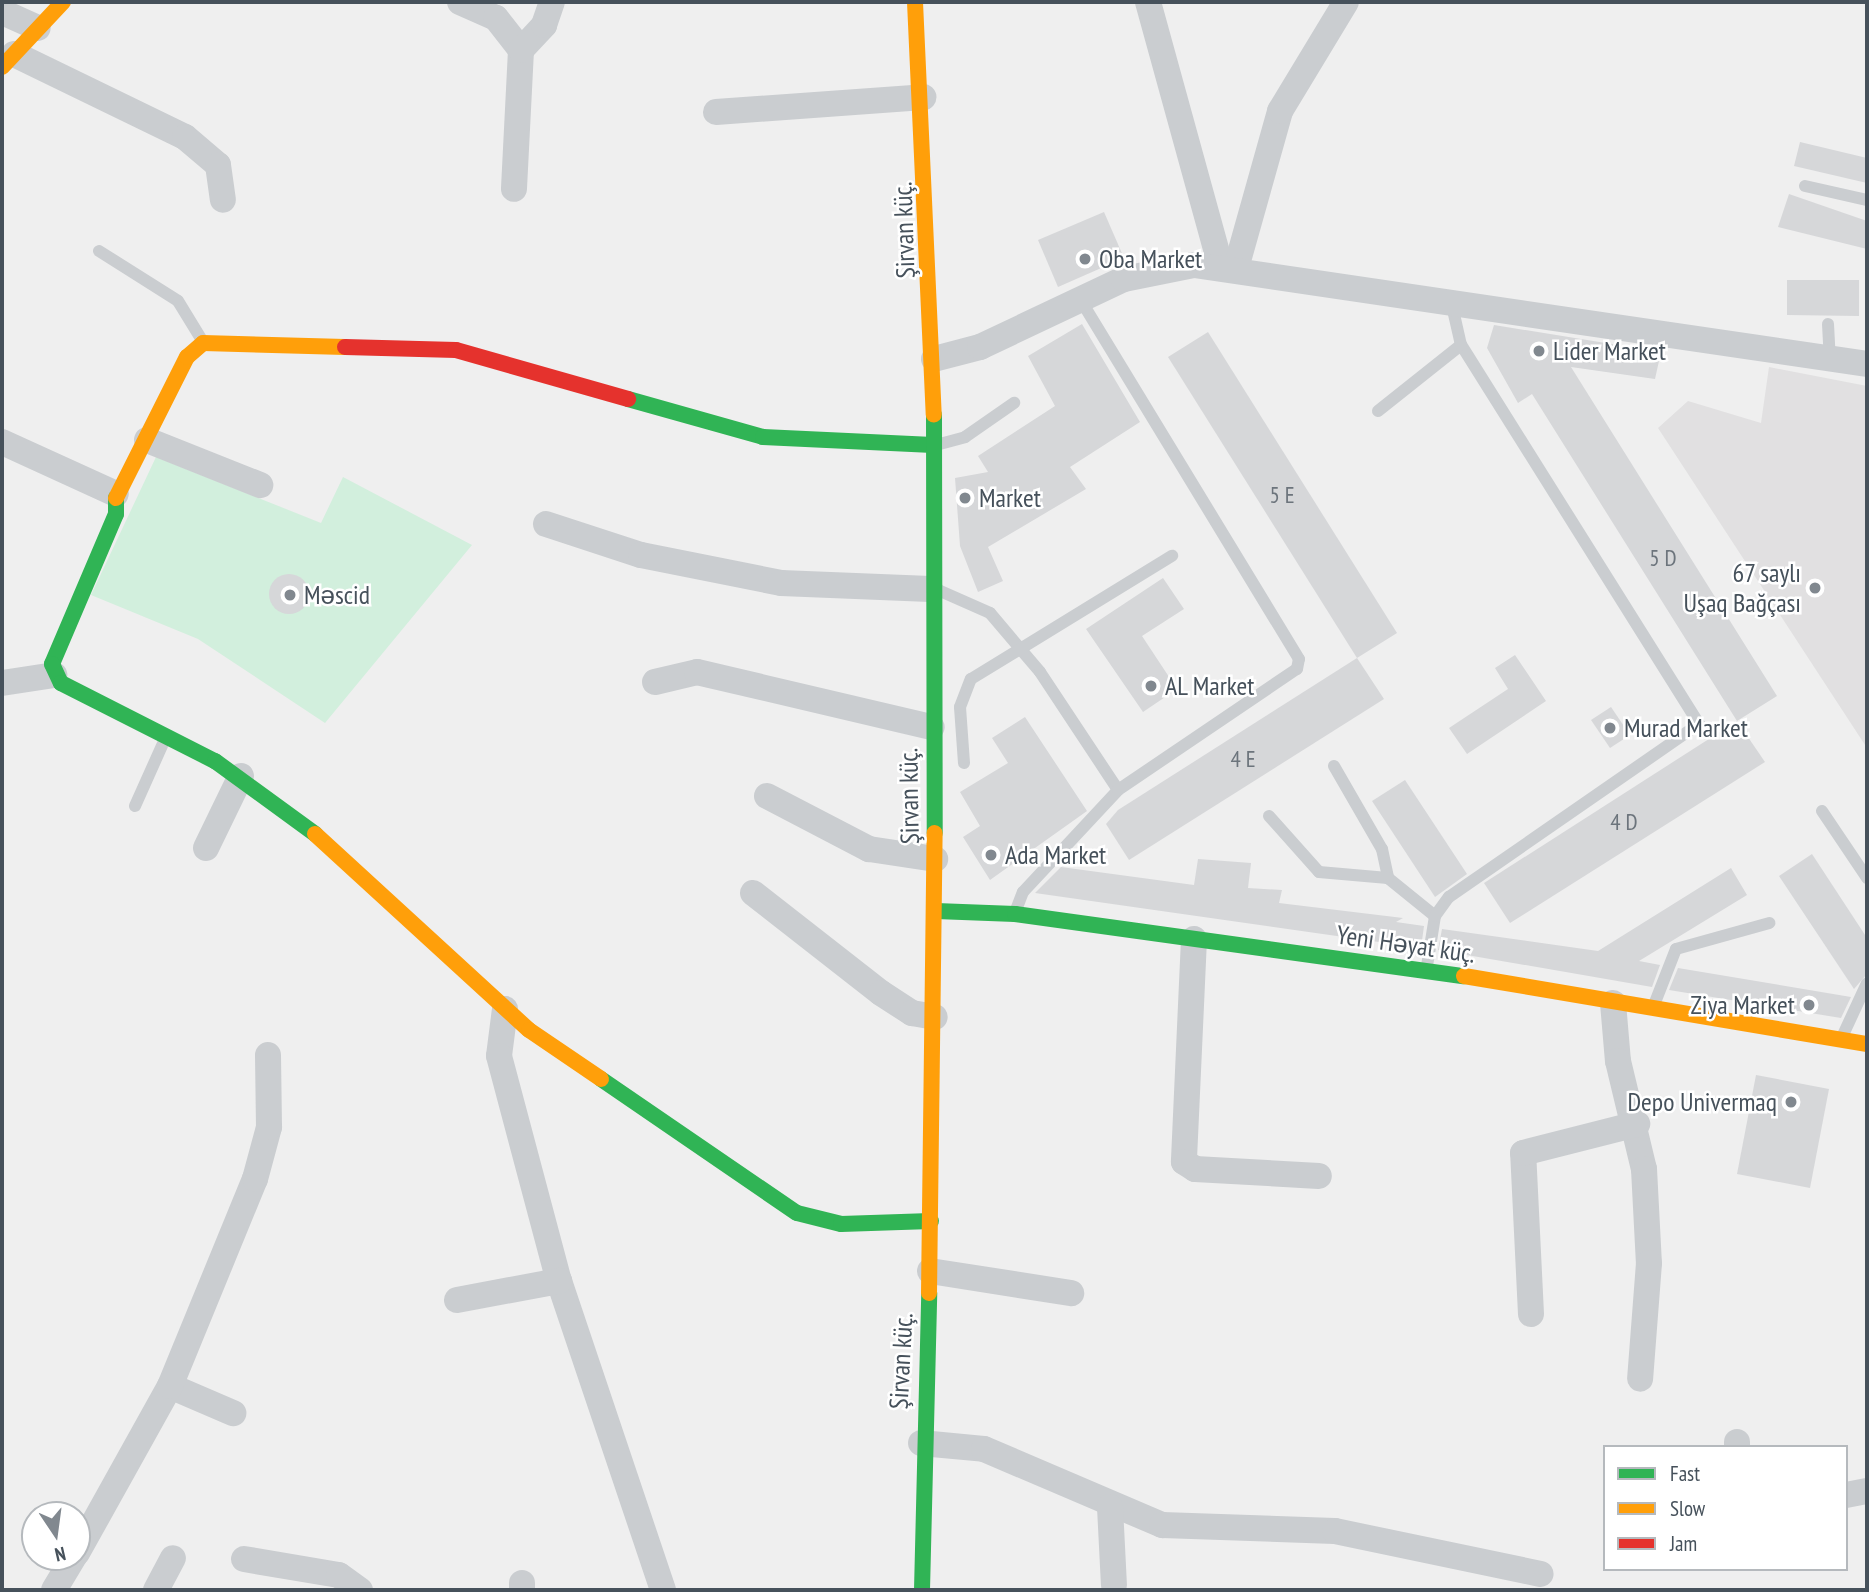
<!DOCTYPE html>
<html>
<head>
<meta charset="utf-8">
<style>
	body { margin:0 }
	#map { position:relative; width:1869px; height:1592px; overflow:hidden; background:#efefef; font-family:"PT Sans Narrow",sans-serif }
	div>[style] { position:absolute }
	.education>* { inset:0; background:#e1e0e1 }
	.green>* { inset:0; background:#d2efdd }
	.building>* { inset:0; background:#d6d7d9 }
	.round { border-radius:50% }
	.lane>* { height:12px; margin:-6px; padding:0 6px; transform-origin:6px; border-radius:6px; background:#cacdd0 }
	.street>* { height:26px; margin:-13px; padding:0 13px; transform-origin:13px; border-radius:13px; background:#cacdd0 }
	.fast>* { height:16px; margin:-8px; padding:0 8px; transform-origin:8px; border-radius:8px; background:#30b455 }
	.slow>* { height:16px; margin:-8px; padding:0 8px; transform-origin:8px; border-radius:8px; background:#ff9f0a }
	.jam>* { height:16px; margin:-8px; padding:0 8px; transform-origin:8px; border-radius:8px; background:#e5322d }
	.dots>* { width:19px; height:19px; translate:-50% -50%; box-sizing:border-box; border:4px solid #fff; border-radius:50% }
	span { translate:-50% -50%; white-space:nowrap; text-align:center; line-height:1.15; -webkit-text-stroke:5px #fff; paint-order:stroke }
	.number-label { font-size:23px; color:#6c747c }
	.number-label span { -webkit-text-stroke-width:0 }
	.street-label { font-size:26px; color:#46515b }
	.poi-label { font-size:26px; color:#46515b }
	.left { translate:0 -50%; text-align:left }
	.right { translate:-100% -50%; text-align:right }
	.frame { position:absolute; inset:0; border:4px solid #46515b; pointer-events:none }
	.legend { position:absolute; left:1603px; top:1445px; width:245px; height:126px; box-sizing:border-box; background:#fff; border:2px solid #b5b9bd; margin:0; padding:9px 12px; list-style:none; font-size:21px; color:#46515b }
	.legend li { display:flex; align-items:center; gap:14px; height:35px }
	.legend b { width:35px; border:2px solid #b5b9bd }
	.north { position:absolute; left:21px; top:1501px; width:70px; height:70px; box-sizing:border-box; background:#fff; border:2px solid #b5b9bd; border-radius:50%; rotate:167deg; font-size:19px; font-weight:700; line-height:28px; text-align:center; color:#46515b }
	.north::after { content:''; display:block; margin:auto; width:24px; height:32px; background:#81888f; clip-path:polygon(50% 0,100% 100%,50% 72%,0 100%) }
</style>
</head>
<body>
<div id="map">
	<div class="education">
		<i style="clip-path:polygon(1769px 367px,1867px 386px,1867px 748px,1658px 428px,1688px 401px,1761px 423px)"></i>
	</div>
	<div class="green">
		<i style="clip-path:polygon(156px 457px,321px 523px,343px 477px,472px 545px,325px 723px,198px 639px,91px 595px)"></i>
	</div>
	<div class="building">
		<i style="clip-path:polygon(1800px 142px,1867px 158px,1867px 183px,1794px 166px)"></i>
		<i style="clip-path:polygon(1789px 194px,1867px 221px,1867px 249px,1778px 227px)"></i>
		<i style="clip-path:polygon(1104px 212px,1124px 258px,1058px 287px,1038px 240px)"></i>
		<i style="clip-path:polygon(1787px 280px,1859px 280px,1859px 316px,1787px 315px)"></i>
		<i style="clip-path:polygon(1082px 324px,1140px 422px,1070px 467px,1086px 489px,988px 547px,1003px 581px,978px 592px,960px 546px,955px 478px,988px 472px,978px 456px,1055px 406px,1028px 356px)"></i>
		<i style="clip-path:polygon(1494px 325px,1661px 352px,1655px 379px,1571px 367px,1777px 696px,1737px 721px,1532px 394px,1518px 403px,1487px 348px)"></i>
		<i style="clip-path:polygon(1208px 332px,1397px 633px,1357px 658px,1168px 357px)"></i>
		<i class="round" style="left:269px;top:574px;width:40px;height:40px"></i>
		<i style="clip-path:polygon(1163px 578px,1184px 609px,1142px 636px,1177px 689px,1143px 712px,1086px 629px)"></i>
		<i style="clip-path:polygon(1515px 655px,1546px 701px,1467px 754px,1449px 728px,1508px 689px,1495px 668px)"></i>
		<i style="clip-path:polygon(1357px 658px,1384px 699px,1129px 860px,1106px 824px,1118px 810px)"></i>
		<i style="clip-path:polygon(1611px 707px,1630px 735px,1610px 748px,1591px 720px)"></i>
		<i style="clip-path:polygon(1025px 717px,1087px 811px,990px 880px,963px 837px,980px 826px,960px 792px,1008px 763px,992px 738px)"></i>
		<i style="clip-path:polygon(1737px 721px,1765px 762px,1510px 923px,1484px 883px)"></i>
		<i style="clip-path:polygon(1405px 780px,1467px 874px,1435px 897px,1372px 801px)"></i>
		<i style="clip-path:polygon(1812px 854px,1867px 938px,1867px 974px,1854px 989px,1779px 876px)"></i>
		<i style="clip-path:polygon(1198px 859px,1251px 863px,1248px 888px,1282px 890px,1279px 903px,1403px 918px,1396px 922px,1424px 926px,1421px 948px,1035px 893px,1061px 867px,1194px 885px)"></i>
		<i style="clip-path:polygon(1731px 868px,1747px 895px,1639px 961px,1660px 965px,1652px 987px,1438px 950px,1442px 929px,1598px 951px)"></i>
		<i style="clip-path:polygon(1678px 968px,1851px 997px,1841px 1018px,1669px 990px)"></i>
		<i style="clip-path:polygon(1756px 1075px,1829px 1089px,1810px 1188px,1737px 1174px)"></i>
	</div>
	<div class="lane">
		<i style="left:1805px;top:186px;width:64px;rotate:12.7deg"></i>
		<i style="left:99px;top:251px;width:93px;rotate:32.3deg"></i>
		<i style="left:178px;top:301px;width:48px;rotate:58.6deg"></i>
		<i style="left:1828px;top:324px;width:35px;rotate:87deg"></i>
		<i style="left:1378px;top:411px;width:106px;rotate:-38.5deg"></i>
		<i style="left:936px;top:445px;width:30px;rotate:-15deg"></i>
		<i style="left:965px;top:437px;width:60px;rotate:-34.8deg"></i>
		<i style="left:938px;top:590px;width:57px;rotate:23.9deg"></i>
		<i style="left:990px;top:613px;width:77px;rotate:49.7deg"></i>
		<i style="left:1040px;top:672px;width:141px;rotate:56.5deg"></i>
		<i style="left:964px;top:763px;width:56px;rotate:-94.1deg"></i>
		<i style="left:960px;top:707px;width:30px;rotate:-69deg"></i>
		<i style="left:971px;top:679px;width:236px;rotate:-31.5deg"></i>
		<i style="left:1334px;top:766px;width:96px;rotate:60deg"></i>
		<i style="left:1382px;top:849px;width:30px;rotate:78deg"></i>
		<i style="left:1388px;top:878px;width:60px;rotate:39deg"></i>
		<i style="left:135px;top:806px;width:73px;rotate:-65.9deg"></i>
		<i style="left:1822px;top:811px;width:81px;rotate:56.1deg"></i>
		<i style="left:1269px;top:816px;width:75px;rotate:48.2deg"></i>
		<i style="left:1319px;top:872px;width:69px;rotate:5deg"></i>
		<i style="left:1016px;top:910px;width:19px;rotate:-69deg"></i>
		<i style="left:1023px;top:892px;width:139px;rotate:-47deg"></i>
		<i style="left:1118px;top:790px;width:216px;rotate:-34.1deg"></i>
		<i style="left:1297px;top:669px;width:10px;rotate:-79deg"></i>
		<i style="left:1299px;top:659px;width:421px;rotate:-121.3deg"></i>
		<i style="left:1427px;top:966px;width:51px;rotate:-80.9deg"></i>
		<i style="left:1435px;top:916px;width:24px;rotate:-54deg"></i>
		<i style="left:1449px;top:897px;width:304px;rotate:-34.7deg"></i>
		<i style="left:1699px;top:724px;width:448px;rotate:-122.1deg"></i>
		<i style="left:1461px;top:345px;width:45px;rotate:-102.8deg"></i>
		<i style="left:1654px;top:1005px;width:60px;rotate:-68.6deg"></i>
		<i style="left:1676px;top:949px;width:97px;rotate:-15.6deg"></i>
		<i style="left:1843px;top:1035px;width:57px;rotate:-65.2deg"></i>
	</div>
	<div class="street">
		<i style="left:460px;top:2px;width:39px;rotate:24deg"></i>
		<i style="left:496px;top:18px;width:41px;rotate:52deg"></i>
		<i style="left:521px;top:50px;width:139px;rotate:92.9deg"></i>
		<i style="left:1148px;top:2px;width:275px;rotate:74.6deg"></i>
		<i style="left:2px;top:12px;width:39px;rotate:24deg"></i>
		<i style="left:521px;top:50px;width:34px;rotate:-47deg"></i>
		<i style="left:544px;top:25px;width:24px;rotate:-71deg"></i>
		<i style="left:14px;top:54px;width:190px;rotate:25.9deg"></i>
		<i style="left:185px;top:137px;width:43px;rotate:40.3deg"></i>
		<i style="left:218px;top:165px;width:35px;rotate:82deg"></i>
		<i style="left:716px;top:112px;width:208px;rotate:-4.1deg"></i>
		<i style="left:1236px;top:268px;width:163px;rotate:-74.3deg"></i>
		<i style="left:1280px;top:111px;width:127px;rotate:-58.8deg"></i>
		<i style="left:934px;top:359px;width:48px;rotate:-14.6deg"></i>
		<i style="left:980px;top:347px;width:159px;rotate:-25.3deg"></i>
		<i style="left:1124px;top:279px;width:71px;rotate:-11.3deg"></i>
		<i style="left:1194px;top:265px;width:680px;rotate:8.37deg"></i>
		<i style="left:147px;top:440px;width:122px;rotate:21.7deg"></i>
		<i style="left:2px;top:442px;width:125px;rotate:24.5deg"></i>
		<i style="left:546px;top:524px;width:100px;rotate:18.1deg"></i>
		<i style="left:641px;top:555px;width:143px;rotate:11.3deg"></i>
		<i style="left:781px;top:583px;width:149px;rotate:2.3deg"></i>
		<i style="left:655px;top:682px;width:43px;rotate:-13.4deg"></i>
		<i style="left:697px;top:672px;width:241px;rotate:13.2deg"></i>
		<i style="left:2px;top:683px;width:53px;rotate:-8.7deg"></i>
		<i style="left:767px;top:796px;width:115px;rotate:27.5deg"></i>
		<i style="left:869px;top:849px;width:67px;rotate:8.6deg"></i>
		<i style="left:206px;top:848px;width:80px;rotate:-64.1deg"></i>
		<i style="left:753px;top:893px;width:162px;rotate:38deg"></i>
		<i style="left:881px;top:993px;width:37px;rotate:33deg"></i>
		<i style="left:912px;top:1013px;width:23px;rotate:10deg"></i>
		<i style="left:1194px;top:939px;width:223px;rotate:92.6deg"></i>
		<i style="left:1184px;top:1162px;width:13px;rotate:32deg"></i>
		<i style="left:1195px;top:1169px;width:124px;rotate:3.2deg"></i>
		<i style="left:1613px;top:1003px;width:58px;rotate:85.1deg"></i>
		<i style="left:1618px;top:1061px;width:111px;rotate:76.5deg"></i>
		<i style="left:1644px;top:1169px;width:94px;rotate:87deg"></i>
		<i style="left:1649px;top:1263px;width:116px;rotate:94.4deg"></i>
		<i style="left:505px;top:1009px;width:47px;rotate:97.3deg"></i>
		<i style="left:499px;top:1056px;width:233px;rotate:75.1deg"></i>
		<i style="left:559px;top:1281px;width:326px;rotate:71.4deg"></i>
		<i style="left:930px;top:1271px;width:143px;rotate:8.9deg"></i>
		<i style="left:457px;top:1300px;width:104px;rotate:-10.6deg"></i>
		<i style="left:1531px;top:1314px;width:161px;rotate:-92.8deg"></i>
		<i style="left:1523px;top:1153px;width:118px;rotate:-14.3deg"></i>
		<i style="left:170px;top:1386px;width:69px;rotate:23.2deg"></i>
		<i style="left:921px;top:1443px;width:63px;rotate:5.4deg"></i>
		<i style="left:984px;top:1449px;width:194px;rotate:23.1deg"></i>
		<i style="left:1162px;top:1525px;width:173px;rotate:2deg"></i>
		<i style="left:1335px;top:1531px;width:210px;rotate:11.8deg"></i>
		<i style="left:1737px;top:1447px;width:5px;rotate:-90deg"></i>
		<i style="left:1846px;top:1495px;width:21px;rotate:-11deg"></i>
		<i style="left:1110px;top:1507px;width:78px;rotate:87.1deg"></i>
		<i style="left:77px;top:1553px;width:191px;rotate:-60.9deg"></i>
		<i style="left:170px;top:1386px;width:224px;rotate:-67.7deg"></i>
		<i style="left:255px;top:1179px;width:54px;rotate:-74.9deg"></i>
		<i style="left:269px;top:1127px;width:72px;rotate:-90.8deg"></i>
		<i style="left:244px;top:1559px;width:96px;rotate:9.6deg"></i>
		<i style="left:339px;top:1575px;width:26px;rotate:36deg"></i>
		<i style="left:522px;top:1583px;width:7px;rotate:90deg"></i>
		<i style="left:54px;top:1590px;width:39px;rotate:-59deg"></i>
		<i style="left:156px;top:1590px;width:36px;rotate:-62deg"></i>
	</div>
	<div class="fast">
		<i style="left:628px;top:399px;width:140px;rotate:15.7deg"></i>
		<i style="left:763px;top:437px;width:170px;rotate:2.7deg"></i>
		<i style="left:934px;top:415px;width:418px;rotate:89.9deg"></i>
		<i style="left:116px;top:498px;width:16px;rotate:90deg"></i>
		<i style="left:116px;top:514px;width:163px;rotate:113.1deg"></i>
		<i style="left:52px;top:664px;width:21px;rotate:65deg"></i>
		<i style="left:61px;top:683px;width:173px;rotate:26.9deg"></i>
		<i style="left:215px;top:761px;width:124px;rotate:36.1deg"></i>
		<i style="left:936px;top:911px;width:79px;rotate:2.2deg"></i>
		<i style="left:1015px;top:914px;width:453px;rotate:7.9deg"></i>
		<i style="left:601px;top:1079px;width:237px;rotate:34.4deg"></i>
		<i style="left:797px;top:1213px;width:45px;rotate:14deg"></i>
		<i style="left:841px;top:1224px;width:90px;rotate:-1.9deg"></i>
		<i style="left:922px;top:1590px;width:297px;rotate:-88.6deg"></i>
	</div>
	<div class="slow">
		<i style="left:915px;top:2px;width:413px;rotate:87.4deg"></i>
		<i style="left:2px;top:67px;width:89px;rotate:-46.8deg"></i>
		<i style="left:116px;top:498px;width:158px;rotate:-63.3deg"></i>
		<i style="left:187px;top:357px;width:21px;rotate:-41deg"></i>
		<i style="left:203px;top:343px;width:142px;rotate:1.6deg"></i>
		<i style="left:315px;top:834px;width:290px;rotate:42.5deg"></i>
		<i style="left:529px;top:1030px;width:87px;rotate:34.2deg"></i>
		<i style="left:1464px;top:976px;width:409px;rotate:9.6deg"></i>
		<i style="left:929px;top:1293px;width:460px;rotate:-89.3deg"></i>
	</div>
	<div class="jam">
		<i style="left:345px;top:347px;width:111px;rotate:1.5deg"></i>
		<i style="left:456px;top:350px;width:179px;rotate:15.9deg"></i>
	</div>
	<div class="dots">
		<i style="left:1085px;top:259px;background:#81888f"></i>
		<i style="left:1539px;top:351px;background:#81888f"></i>
		<i style="left:965px;top:498px;background:#81888f"></i>
		<i style="left:1815px;top:588px;background:#81888f"></i>
		<i style="left:290px;top:595px;background:#81888f"></i>
		<i style="left:1151px;top:686px;background:#81888f"></i>
		<i style="left:1610px;top:728px;background:#81888f"></i>
		<i style="left:991px;top:855px;background:#81888f"></i>
		<i style="left:1809px;top:1005px;background:#81888f"></i>
		<i style="left:1791px;top:1102px;background:#81888f"></i>
	</div>
	<div class="number-label">
		<span style="left:1282px;top:495px">5 E</span>
		<span style="left:1663px;top:558px">5 D</span>
		<span style="left:1243px;top:759px">4 E</span>
		<span style="left:1624px;top:822px">4 D</span>
	</div>
	<div class="street-label">
		<span style="left:904px;top:230px;rotate:-92deg">Şirvan küç.</span>
		<span style="left:909px;top:796px;rotate:-91deg">Şirvan küç.</span>
		<span style="left:1406px;top:944px;rotate:8deg">Yeni Həyat küç.</span>
		<span style="left:901px;top:1361px;rotate:-87deg">Şirvan küç.</span>
	</div>
	<div class="poi-label">
		<span class="left" style="left:1099px;top:259px">Oba Market</span>
		<span class="left" style="left:1553px;top:351px">Lider Market</span>
		<span class="left" style="left:979px;top:498px">Market</span>
		<span class="right" style="left:1801px;top:588px">67 saylı<br>Uşaq Bağçası</span>
		<span class="left" style="left:304px;top:595px">Məscid</span>
		<span class="left" style="left:1165px;top:686px">AL Market</span>
		<span class="left" style="left:1624px;top:728px">Murad Market</span>
		<span class="left" style="left:1005px;top:855px">Ada Market</span>
		<span class="right" style="left:1795px;top:1005px">Ziya Market</span>
		<span class="right" style="left:1777px;top:1102px">Depo Univermaq</span>
	</div>
	<div class="frame"></div>
	<ul class="legend">
	<li><b style="height:9px;background:#30b455"></b>Fast</li>
	<li><b style="height:9px;background:#ff9f0a"></b>Slow</li>
	<li><b style="height:9px;background:#e5322d"></b>Jam</li>
	</ul>
	<div class="north">N</div>
</div>
</body>
</html>
